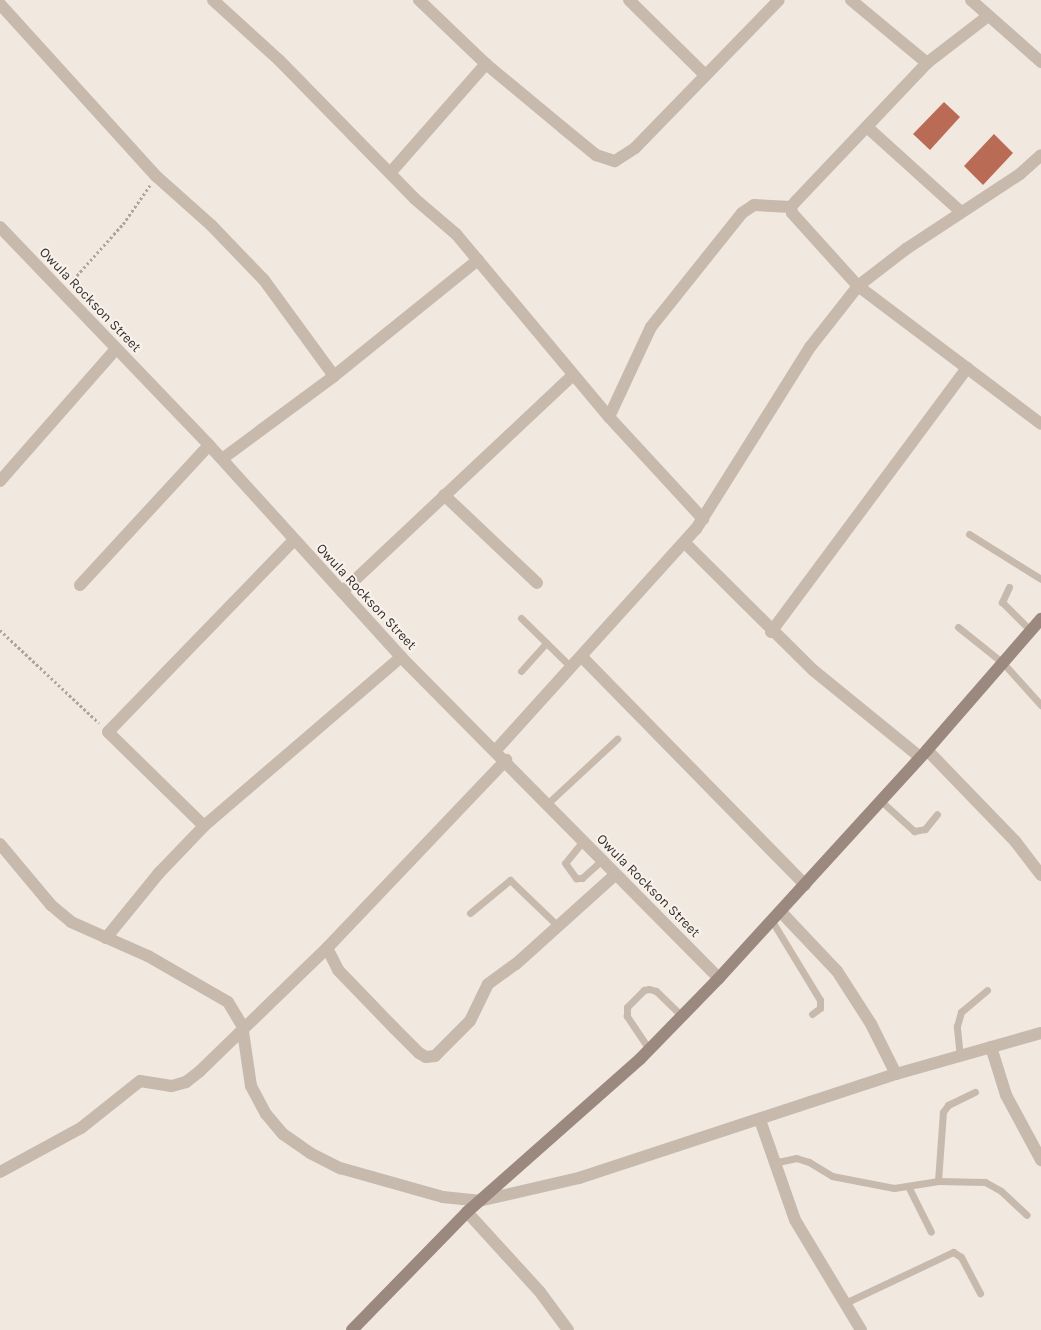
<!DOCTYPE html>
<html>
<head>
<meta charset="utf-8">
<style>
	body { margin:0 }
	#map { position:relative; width:1041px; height:1330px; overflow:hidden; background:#f1e8e0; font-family:Karla,sans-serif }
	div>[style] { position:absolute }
	.building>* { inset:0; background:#b96b56 }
	.path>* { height:2.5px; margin-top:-1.25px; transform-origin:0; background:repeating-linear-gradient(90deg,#b3a397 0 2.5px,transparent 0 5px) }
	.service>* { height:7px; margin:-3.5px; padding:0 3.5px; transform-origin:3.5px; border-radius:3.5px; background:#c8b9ad }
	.minor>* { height:12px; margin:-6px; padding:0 6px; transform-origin:6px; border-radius:6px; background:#c8b9ad }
	.secondary>* { height:12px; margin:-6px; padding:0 6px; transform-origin:6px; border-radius:6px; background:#9b887e }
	span { translate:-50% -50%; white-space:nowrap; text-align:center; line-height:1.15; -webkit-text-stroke:4px #f8f2ec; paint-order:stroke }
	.street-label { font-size:14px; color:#372e2b }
</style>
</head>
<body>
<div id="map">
	<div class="building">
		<i style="clip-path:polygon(944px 102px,960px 117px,930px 150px,913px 134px)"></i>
		<i style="clip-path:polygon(994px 134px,1013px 153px,983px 185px,964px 166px)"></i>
	</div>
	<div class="path">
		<i style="left:70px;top:283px;width:79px;rotate:-48.1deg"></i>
		<i style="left:123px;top:224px;width:47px;rotate:-55.3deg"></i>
		<i style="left:0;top:630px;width:136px;rotate:43.2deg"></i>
	</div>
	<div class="service">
		<i style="left:969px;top:534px;width:85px;rotate:32deg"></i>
		<i style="left:1009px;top:587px;width:17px;rotate:115deg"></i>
		<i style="left:1002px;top:602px;width:41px;rotate:45deg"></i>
		<i style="left:521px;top:618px;width:71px;rotate:44.4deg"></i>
		<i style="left:958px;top:627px;width:58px;rotate:38.7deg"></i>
		<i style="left:1003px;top:663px;width:57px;rotate:47.9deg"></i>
		<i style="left:521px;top:671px;width:38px;rotate:-48deg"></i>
		<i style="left:881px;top:801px;width:45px;rotate:42.3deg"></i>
		<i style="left:914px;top:831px;width:11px;rotate:-10deg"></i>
		<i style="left:925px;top:829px;width:19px;rotate:-51deg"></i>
		<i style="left:547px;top:804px;width:96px;rotate:-42.9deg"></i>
		<i style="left:583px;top:841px;width:28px;rotate:129deg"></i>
		<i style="left:565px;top:863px;width:19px;rotate:54deg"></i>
		<i style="left:576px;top:878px;width:6px"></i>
		<i style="left:582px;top:878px;width:25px;rotate:-42deg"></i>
		<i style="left:470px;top:913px;width:52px;rotate:-39.5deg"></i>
		<i style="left:510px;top:880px;width:66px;rotate:43.8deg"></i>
		<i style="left:772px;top:921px;width:92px;rotate:58.7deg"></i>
		<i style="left:820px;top:1000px;width:8px;rotate:90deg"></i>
		<i style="left:820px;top:1008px;width:10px;rotate:143deg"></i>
		<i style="left:649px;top:1049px;width:40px;rotate:-124deg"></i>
		<i style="left:627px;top:1016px;width:9px;rotate:-90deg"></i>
		<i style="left:627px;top:1007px;width:24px;rotate:-45deg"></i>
		<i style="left:644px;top:990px;width:5px;rotate:-11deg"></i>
		<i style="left:649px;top:989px;width:7px;rotate:16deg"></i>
		<i style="left:656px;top:991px;width:36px;rotate:44deg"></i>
		<i style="left:960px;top:1057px;width:31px;rotate:-96deg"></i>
		<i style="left:957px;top:1026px;width:15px;rotate:-74deg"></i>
		<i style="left:961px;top:1012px;width:34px;rotate:-40deg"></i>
		<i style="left:773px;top:1163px;width:24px;rotate:-12deg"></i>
		<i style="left:796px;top:1158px;width:14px;rotate:17deg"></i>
		<i style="left:809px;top:1162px;width:27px;rotate:31deg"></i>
		<i style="left:832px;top:1176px;width:63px;rotate:11deg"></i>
		<i style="left:894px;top:1188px;width:45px;rotate:-9deg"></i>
		<i style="left:938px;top:1181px;width:47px;rotate:1.2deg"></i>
		<i style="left:985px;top:1182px;width:18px;rotate:29deg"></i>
		<i style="left:1001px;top:1191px;width:35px;rotate:43deg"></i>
		<i style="left:938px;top:1181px;width:69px;rotate:-85.9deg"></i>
		<i style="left:943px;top:1112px;width:9px;rotate:-54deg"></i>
		<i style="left:948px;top:1105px;width:30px;rotate:-26deg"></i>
		<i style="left:908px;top:1186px;width:51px;rotate:63.4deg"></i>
		<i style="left:843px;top:1304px;width:122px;rotate:-25.3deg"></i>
		<i style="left:953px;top:1252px;width:9px;rotate:32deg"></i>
		<i style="left:961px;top:1257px;width:41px;rotate:62.2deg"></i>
	</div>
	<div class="minor">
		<i style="left:213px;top:0;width:89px;rotate:42.3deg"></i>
		<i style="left:279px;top:60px;width:194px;rotate:45.6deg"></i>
		<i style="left:415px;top:199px;width:54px;rotate:40.5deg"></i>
		<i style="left:456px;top:234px;width:239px;rotate:50.1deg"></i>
		<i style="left:609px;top:417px;width:139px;rotate:47.3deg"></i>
		<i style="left:419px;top:0;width:93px;rotate:43.7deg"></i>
		<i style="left:486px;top:64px;width:100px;rotate:39.7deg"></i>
		<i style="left:563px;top:128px;width:43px;rotate:39.3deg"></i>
		<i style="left:596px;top:155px;width:20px;rotate:18deg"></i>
		<i style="left:615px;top:161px;width:24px;rotate:-33deg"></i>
		<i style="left:635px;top:148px;width:206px;rotate:-45.8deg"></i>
		<i style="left:629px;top:0;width:107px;rotate:44.6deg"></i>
		<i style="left:851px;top:0;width:99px;rotate:39.7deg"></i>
		<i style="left:971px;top:0;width:94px;rotate:41.5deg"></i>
		<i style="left:0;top:4px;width:232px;rotate:47.8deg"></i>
		<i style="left:156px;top:176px;width:74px;rotate:41.7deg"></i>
		<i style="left:211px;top:225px;width:76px;rotate:46.1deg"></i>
		<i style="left:264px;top:280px;width:119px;rotate:53.9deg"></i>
		<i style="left:988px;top:16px;width:77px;rotate:142.4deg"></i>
		<i style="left:927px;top:63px;width:190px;rotate:133.5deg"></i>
		<i style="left:796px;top:201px;width:8px;rotate:130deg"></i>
		<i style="left:791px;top:207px;width:6px;rotate:81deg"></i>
		<i style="left:792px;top:213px;width:98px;rotate:47.9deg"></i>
		<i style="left:858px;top:286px;width:229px;rotate:37deg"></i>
		<i style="left:867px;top:127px;width:127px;rotate:42.1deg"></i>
		<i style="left:391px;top:172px;width:144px;rotate:-48.7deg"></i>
		<i style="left:0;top:227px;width:302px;rotate:46.2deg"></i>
		<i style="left:209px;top:445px;width:286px;rotate:47.8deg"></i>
		<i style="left:401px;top:657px;width:452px;rotate:45.3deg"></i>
		<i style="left:609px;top:417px;width:99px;rotate:-65deg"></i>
		<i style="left:651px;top:327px;width:146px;rotate:-51.4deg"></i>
		<i style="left:742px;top:213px;width:14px;rotate:-34deg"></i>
		<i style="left:754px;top:205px;width:37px;rotate:3deg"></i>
		<i style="left:222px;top:459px;width:139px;rotate:-36.5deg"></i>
		<i style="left:334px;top:376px;width:185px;rotate:-38.9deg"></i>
		<i style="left:0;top:481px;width:176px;rotate:-48.7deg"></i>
		<i style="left:444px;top:495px;width:128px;rotate:43.4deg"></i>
		<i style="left:685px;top:543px;width:180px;rotate:44.8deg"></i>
		<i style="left:813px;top:670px;width:138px;rotate:39.1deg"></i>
		<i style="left:80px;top:585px;width:190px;rotate:-47.3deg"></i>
		<i style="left:342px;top:592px;width:317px;rotate:-43.2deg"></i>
		<i style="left:771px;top:632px;width:329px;rotate:-53.4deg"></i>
		<i style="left:582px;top:657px;width:319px;rotate:45.6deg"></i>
		<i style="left:496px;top:750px;width:298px;rotate:-47.9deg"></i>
		<i style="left:696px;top:529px;width:216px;rotate:-57.9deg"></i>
		<i style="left:811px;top:346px;width:76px;rotate:-51.9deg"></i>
		<i style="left:858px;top:286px;width:61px;rotate:-37.6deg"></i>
		<i style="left:906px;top:249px;width:136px;rotate:-33.3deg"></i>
		<i style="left:1020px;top:174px;width:28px;rotate:-42deg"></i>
		<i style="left:927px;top:750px;width:127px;rotate:46deg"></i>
		<i style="left:1015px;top:841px;width:43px;rotate:52.6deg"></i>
		<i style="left:204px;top:826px;width:134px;rotate:-135.6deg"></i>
		<i style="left:108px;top:732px;width:267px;rotate:-45.9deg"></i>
		<i style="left:0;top:844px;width:80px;rotate:50.1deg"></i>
		<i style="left:51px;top:905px;width:26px;rotate:40deg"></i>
		<i style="left:71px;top:922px;width:84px;rotate:23.8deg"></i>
		<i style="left:148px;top:956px;width:92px;rotate:29.9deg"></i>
		<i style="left:228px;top:1002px;width:27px;rotate:59deg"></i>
		<i style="left:242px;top:1025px;width:62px;rotate:81.6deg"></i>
		<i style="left:251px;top:1086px;width:32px;rotate:62deg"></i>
		<i style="left:266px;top:1114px;width:26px;rotate:50deg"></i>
		<i style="left:283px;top:1134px;width:33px;rotate:35deg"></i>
		<i style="left:310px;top:1153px;width:34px;rotate:27deg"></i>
		<i style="left:340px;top:1168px;width:107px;rotate:15.7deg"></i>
		<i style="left:443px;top:1197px;width:36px;rotate:6deg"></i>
		<i style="left:479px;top:1201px;width:103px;rotate:-13deg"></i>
		<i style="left:579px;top:1178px;width:334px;rotate:-18.2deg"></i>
		<i style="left:896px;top:1074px;width:151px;rotate:-15.8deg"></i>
		<i style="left:781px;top:912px;width:81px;rotate:46.5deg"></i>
		<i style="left:837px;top:971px;width:63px;rotate:57.3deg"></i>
		<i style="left:871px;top:1024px;width:56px;rotate:63.4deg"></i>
		<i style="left:106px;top:938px;width:84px;rotate:-50.8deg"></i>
		<i style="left:159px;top:873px;width:65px;rotate:-46.2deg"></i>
		<i style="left:204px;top:826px;width:260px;rotate:-40.6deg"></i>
		<i style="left:327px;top:948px;width:25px;rotate:63deg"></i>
		<i style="left:338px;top:970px;width:81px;rotate:46deg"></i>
		<i style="left:394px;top:1028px;width:35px;rotate:45deg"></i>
		<i style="left:419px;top:1053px;width:8px;rotate:30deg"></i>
		<i style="left:426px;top:1057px;width:9px;rotate:-6deg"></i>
		<i style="left:435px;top:1056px;width:49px;rotate:-45deg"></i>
		<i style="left:470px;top:1021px;width:41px;rotate:-64.1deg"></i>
		<i style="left:488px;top:984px;width:34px;rotate:-36deg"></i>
		<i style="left:516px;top:964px;width:133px;rotate:-42deg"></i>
		<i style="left:991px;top:1047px;width:50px;rotate:72.6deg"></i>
		<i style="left:1006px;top:1095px;width:74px;rotate:61.7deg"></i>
		<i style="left:760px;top:1120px;width:106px;rotate:70.7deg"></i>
		<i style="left:795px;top:1220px;width:128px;rotate:59deg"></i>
		<i style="left:0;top:1172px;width:92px;rotate:-28.5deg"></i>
		<i style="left:81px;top:1128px;width:75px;rotate:-38.5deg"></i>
		<i style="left:140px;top:1081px;width:32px;rotate:9deg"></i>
		<i style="left:172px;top:1086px;width:15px;rotate:-16deg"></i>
		<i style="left:186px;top:1082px;width:18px;rotate:-38deg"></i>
		<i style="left:200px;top:1071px;width:177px;rotate:-44.1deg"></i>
		<i style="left:327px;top:948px;width:260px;rotate:-46.4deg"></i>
		<i style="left:467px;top:1212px;width:108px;rotate:47.6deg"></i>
		<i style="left:540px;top:1292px;width:47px;rotate:53.6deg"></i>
	</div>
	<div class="secondary">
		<i style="left:352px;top:1330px;width:165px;rotate:-45.7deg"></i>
		<i style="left:467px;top:1212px;width:231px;rotate:-41.5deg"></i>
		<i style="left:640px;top:1059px;width:113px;rotate:-45.7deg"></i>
		<i style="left:719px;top:978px;width:309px;rotate:-47.6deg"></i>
		<i style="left:927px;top:750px;width:174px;rotate:-49deg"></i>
	</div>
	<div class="street-label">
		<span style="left:90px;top:300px;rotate:46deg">Owula Rockson Street</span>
		<span style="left:366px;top:597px;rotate:47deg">Owula Rockson Street</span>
		<span style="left:648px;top:886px;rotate:45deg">Owula Rockson Street</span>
	</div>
</div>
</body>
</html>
